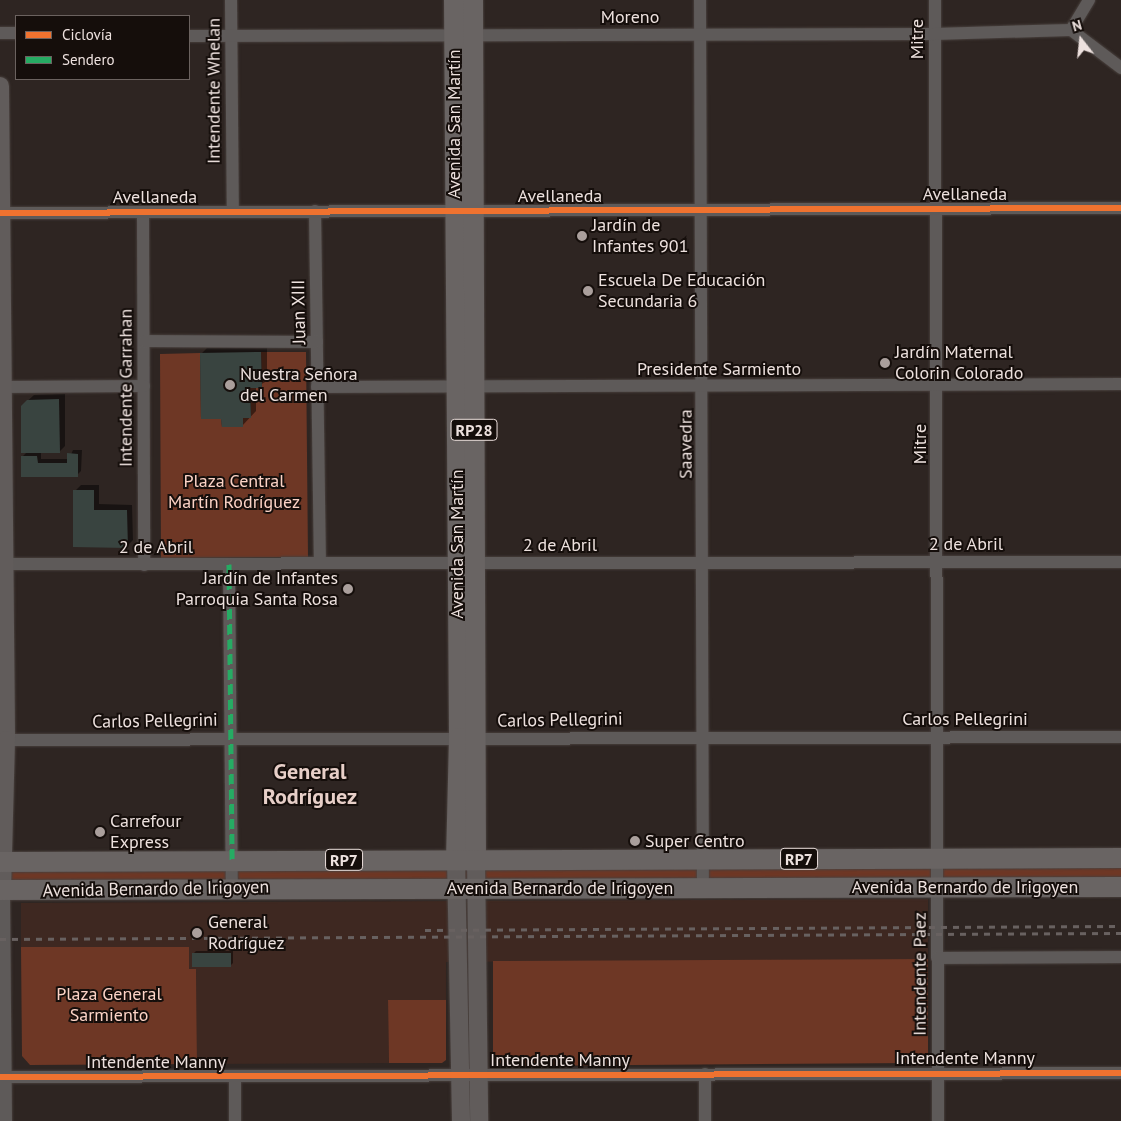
<!DOCTYPE html>
<html>
<head>
<meta charset="utf-8">
<style>
	body { margin:0 }
	#map { position:relative; width:1121px; height:1121px; overflow:hidden; background:#2e2522; font-family:"PT Sans",sans-serif }
	div>[style] { position:absolute }
	.built>* { inset:0; background:#3e2821 }
	.green>* { inset:0; background:#6e3725 }
	.shadow>* { inset:0; background:#0007 }
	.building>* { inset:0; background:#394440 }
	.roads { filter:drop-shadow(0 0 1px #48403d) drop-shadow(0 0 1px #48403d) }
	.minor>* { height:12px; margin:-6px; padding:0 6px; transform-origin:6px; border-radius:6px; background:#5e5a59 }
	.tertiary>* { height:15px; margin:-7.5px; padding:0 7.5px; transform-origin:7.5px; border-radius:7.5px; background:#5e5a59 }
	.secondary>* { height:18px; margin:-9px; padding:0 9px; transform-origin:9px; border-radius:9px; background:#615c5b }
	.primary>* { height:20px; margin:-10px; padding:0 10px; transform-origin:10px; border-radius:10px; background:#696463 }
	.rail>* { height:3px; margin-top:-1.5px; transform-origin:0; background:repeating-linear-gradient(90deg,#686160 0 6px,transparent 0 12px) }
	.quiet>* { height:5px; margin-top:-2.5px; transform-origin:0; background:repeating-linear-gradient(90deg,#26ab63 0 10px,transparent 0 15px) }
	.cycleway>* { height:6px; margin:-3px; padding:0 3px; transform-origin:3px; border-radius:3px; background:#ef722f }
	.dots>* { width:14px; height:14px; translate:-50% -50%; box-sizing:border-box; border:2px solid #150e0b; border-radius:50% }
	span { translate:-50% -50%; white-space:nowrap; text-align:center; line-height:1.15; -webkit-text-stroke:4px #150e0b; paint-order:stroke }
	.shield-label span { padding:1px 4px; background:#150e0b; border:1px solid; border-radius:4px; -webkit-text-stroke-width:0 }
	.shield-label { font-size:16px; color:#ede1de; font-weight:700 }
	.street-label { font-size:18px; color:#ede1de }
	.poi-label { font-size:18px; color:#ede1de }
	.left { translate:0 -50%; text-align:left }
	.right { translate:-100% -50%; text-align:right }
	.park-label { font-size:18px; color:#fcd3c6 }
	.district-label { font-size:22px; color:#e7cfc8; font-weight:700 }
	.legend { position:absolute; left:15px; top:15px; width:175px; height:65px; box-sizing:border-box; background:#150e0b; border:1px solid #6b625f; margin:0; padding:6px 9px; list-style:none; font-size:15px; color:#ede1de }
	.legend li { display:flex; align-items:center; gap:10px; height:25px }
	.legend b { width:25px; border:1px solid #6b625f }
	.north { position:absolute; left:1056px; top:15px; width:50px; height:50px; -webkit-text-stroke:4px #150e0b; paint-order:stroke; rotate:344deg; font-size:14px; font-weight:700; line-height:20px; text-align:center; color:#ede1de }
	.north::after { content:''; display:block; margin:auto; width:18px; height:22px; background:#ede1de; clip-path:polygon(50% 0,100% 100%,50% 72%,0 100%) }
</style>
</head>
<body>
<div id="map">
	<div class="built">
		<i style="clip-path:polygon(928px 899px,928px 959px,446px 962px,446px 1000px,388px 1000px,389px 1063px,197px 1064px,196px 969px,189px 969px,189px 947px,21px 947px,21px 903px)"></i>
	</div>
	<div class="green">
		<i style="clip-path:polygon(261px 352px,306px 352px,308px 557px,161px 558px,160px 354px,200px 353px,201px 419px,221px 419px,222px 427px,243px 427px,243px 418px,251px 418px,250px 388px,262px 388px)"></i>
		<i style="clip-path:polygon(1121px 858px,1121px 887px,0 890px,0 862px)"></i>
		<i style="clip-path:polygon(21px 947px,189px 947px,189px 969px,196px 969px,197px 1064px,30px 1065px,22px 1056px)"></i>
		<i style="clip-path:polygon(928px 959px,928px 1053px,914px 1063px,503px 1066px,493px 1055px,493px 961px)"></i>
		<i style="clip-path:polygon(388px 1000px,446px 1000px,446px 1060px,442px 1063px,389px 1063px)"></i>
	</div>
	<div class="shadow">
		<i style="clip-path:polygon(267px 347px,267px 381px,256px 387px,256px 411px,242px 426px,223px 418px,201px 354px,207px 348px)"></i>
		<i style="clip-path:polygon(65px 394px,65px 446px,59px 452px,41px 452px,41px 459px,69px 459px,73px 450px,82px 450px,81px 471px,77px 475px,23px 476px,22px 457px,27px 452px,22px 406px,34px 395px)"></i>
		<i style="clip-path:polygon(81px 485px,99px 485px,99px 504px,132px 505px,133px 540px,127px 546px,75px 491px)"></i>
		<i style="clip-path:polygon(196px 951px,233px 951px,233px 963px,230px 966px,193px 954px)"></i>
	</div>
	<div class="building">
		<i style="clip-path:polygon(261px 352px,262px 388px,250px 388px,251px 418px,243px 418px,243px 427px,222px 427px,221px 419px,201px 419px,200px 353px)"></i>
		<i style="clip-path:polygon(59px 399px,60px 453px,21px 453px,21px 406px,27px 400px)"></i>
		<i style="clip-path:polygon(67px 453px,78px 454px,78px 477px,21px 477px,21px 456px,37px 456px,38px 463px,67px 463px)"></i>
		<i style="clip-path:polygon(73px 490px,94px 490px,94px 510px,127px 510px,128px 548px,73px 547px)"></i>
		<i style="clip-path:polygon(192px 953px,231px 953px,231px 967px,192px 967px)"></i>
	</div>
	<div class="roads">
		<div class="minor">
			<i style="left:231px;top:0;width:211px;rotate:89.5deg"></i>
			<i style="left:700px;top:0;width:888px;rotate:89.81deg"></i>
			<i style="left:935px;top:0;width:1121px;rotate:89.85deg"></i>
			<i style="left:1071px;top:30px;width:63px;rotate:37.2deg"></i>
			<i style="left:1071px;top:30px;width:35px;rotate:-59deg"></i>
			<i style="left:0;top:33px;width:16px"></i>
			<i style="left:189px;top:36px;width:745px;rotate:-0.15deg"></i>
			<i style="left:934px;top:34px;width:137px;rotate:-1.7deg"></i>
			<i style="left:315px;top:211px;width:352px;rotate:89.2deg"></i>
			<i style="left:143px;top:212px;width:353px;rotate:89.8deg"></i>
			<i style="left:0;top:213px;width:1121px;rotate:-0.26deg"></i>
			<i style="left:144px;top:341px;width:173px;rotate:0.3deg"></i>
			<i style="left:0;top:387px;width:144px;rotate:-0.4deg"></i>
			<i style="left:317px;top:387px;width:804px;rotate:-0.21deg"></i>
			<i style="left:0;top:564px;width:1121px;rotate:-0.1deg"></i>
			<i style="left:229px;top:564px;width:324px;rotate:89.5deg"></i>
			<i style="left:0;top:740px;width:1121px;rotate:-0.15deg"></i>
			<i style="left:937px;top:958px;width:184px;rotate:-0.3deg"></i>
			<i style="left:705px;top:1074px;width:47px;rotate:90deg"></i>
			<i style="left:0;top:1077px;width:1121px;rotate:-0.2deg"></i>
			<i style="left:235px;top:1077px;width:44px;rotate:90deg"></i>
		</div>
		<div class="tertiary">
			<i style="left:2px;top:890px;width:231px;rotate:89.5deg"></i>
		</div>
		<div class="secondary">
			<i style="left:0;top:86px;width:654px;rotate:89.47deg"></i>
			<i style="left:6px;top:740px;width:150px;rotate:91.5deg"></i>
			<i style="left:456px;top:859px;width:262px;rotate:88.9deg"></i>
			<i style="left:476px;top:859px;width:262px;rotate:89.3deg"></i>
		</div>
		<div class="primary">
			<i style="left:454px;top:0;width:738px;rotate:89.61deg"></i>
			<i style="left:459px;top:738px;width:121px;rotate:91.4deg"></i>
			<i style="left:473px;top:0;width:859px;rotate:89.8deg"></i>
			<i style="left:0;top:862px;width:1121px;rotate:-0.2deg"></i>
			<i style="left:0;top:890px;width:1121px;rotate:-0.15deg"></i>
		</div>
	</div>
	<div class="rail">
		<i style="left:425px;top:930px;width:696px;rotate:-0.33deg"></i>
		<i style="left:0;top:939px;width:1121px;rotate:-0.31deg"></i>
	</div>
	<div class="quiet">
		<i style="left:229px;top:564px;width:297px;rotate:89.4deg"></i>
	</div>
	<div class="cycleway">
		<i style="left:0;top:213px;width:1121px;rotate:-0.26deg"></i>
		<i style="left:0;top:1077px;width:1121px;rotate:-0.2deg"></i>
	</div>
	<div class="dots">
		<i style="left:582px;top:236px;background:#aa9f9c"></i>
		<i style="left:588px;top:291px;background:#aa9f9c"></i>
		<i style="left:885px;top:363px;background:#aa9f9c"></i>
		<i style="left:230px;top:385px;background:#aa9f9c"></i>
		<i style="left:348px;top:589px;background:#aa9f9c"></i>
		<i style="left:100px;top:832px;background:#aa9f9c"></i>
		<i style="left:635px;top:841px;background:#aa9f9c"></i>
		<i style="left:197px;top:933px;background:#aa9f9c"></i>
	</div>
	<div class="shield-label">
		<span style="left:474px;top:430px">RP28</span>
		<span style="left:799px;top:859px">RP7</span>
		<span style="left:344px;top:860px">RP7</span>
	</div>
	<div class="street-label">
		<span style="left:630px;top:17px">Moreno</span>
		<span style="left:917px;top:39px;rotate:-90deg">Mitre</span>
		<span style="left:214px;top:91px;rotate:-90deg">Intendente Whelan</span>
		<span style="left:454px;top:124px;rotate:-90deg">Avenida San Martín</span>
		<span style="left:965px;top:194px">Avellaneda</span>
		<span style="left:560px;top:196px">Avellaneda</span>
		<span style="left:155px;top:197px">Avellaneda</span>
		<span style="left:299px;top:312px;rotate:-91deg">Juan XIII</span>
		<span style="left:719px;top:369px">Presidente Sarmiento</span>
		<span style="left:126px;top:388px;rotate:-90deg">Intendente Garrahan</span>
		<span style="left:686px;top:444px;rotate:-90deg">Saavedra</span>
		<span style="left:920px;top:444px;rotate:-90deg">Mitre</span>
		<span style="left:457px;top:544px;rotate:-90deg">Avenida San Martín</span>
		<span style="left:966px;top:544px">2 de Abril</span>
		<span style="left:560px;top:545px">2 de Abril</span>
		<span style="left:156px;top:547px">2 de Abril</span>
		<span style="left:965px;top:719px">Carlos Pellegrini</span>
		<span style="left:560px;top:720px;rotate:-1deg">Carlos Pellegrini</span>
		<span style="left:155px;top:721px;rotate:-1deg">Carlos Pellegrini</span>
		<span style="left:965px;top:887px">Avenida Bernardo de Irigoyen</span>
		<span style="left:560px;top:888px">Avenida Bernardo de Irigoyen</span>
		<span style="left:156px;top:889px;rotate:-1deg">Avenida Bernardo de Irigoyen</span>
		<span style="left:920px;top:974px;rotate:-90deg">Intendente Paez</span>
		<span style="left:965px;top:1058px">Intendente Manny</span>
		<span style="left:560px;top:1060px">Intendente Manny</span>
		<span style="left:156px;top:1062px">Intendente Manny</span>
	</div>
	<div class="poi-label">
		<span class="left" style="left:592px;top:236px">Jardín de<br>Infantes 901</span>
		<span class="left" style="left:598px;top:291px">Escuela De Educación<br>Secundaria 6</span>
		<span class="left" style="left:895px;top:363px">Jardín Maternal<br>Colorin Colorado</span>
		<span class="left" style="left:240px;top:385px">Nuestra Señora<br>del Carmen</span>
		<span class="right" style="left:338px;top:589px">Jardín de Infantes<br>Parroquia Santa Rosa</span>
		<span class="left" style="left:110px;top:832px">Carrefour<br>Express</span>
		<span class="left" style="left:645px;top:841px">Super Centro</span>
		<span class="left" style="left:208px;top:933px">General<br>Rodríguez</span>
	</div>
	<div class="park-label">
		<span style="left:234px;top:492px">Plaza Central<br>Martín Rodríguez</span>
		<span style="left:109px;top:1005px">Plaza General<br>Sarmiento</span>
	</div>
	<div class="district-label">
		<span style="left:310px;top:784px">General<br>Rodríguez</span>
	</div>
	<ul class="legend">
	<li><b style="height:6px;background:#ef722f"></b>Ciclovía</li>
	<li><b style="height:6px;background:#26ab63"></b>Sendero</li>
	</ul>
	<div class="north">N</div>
</div>
</body>
</html>
